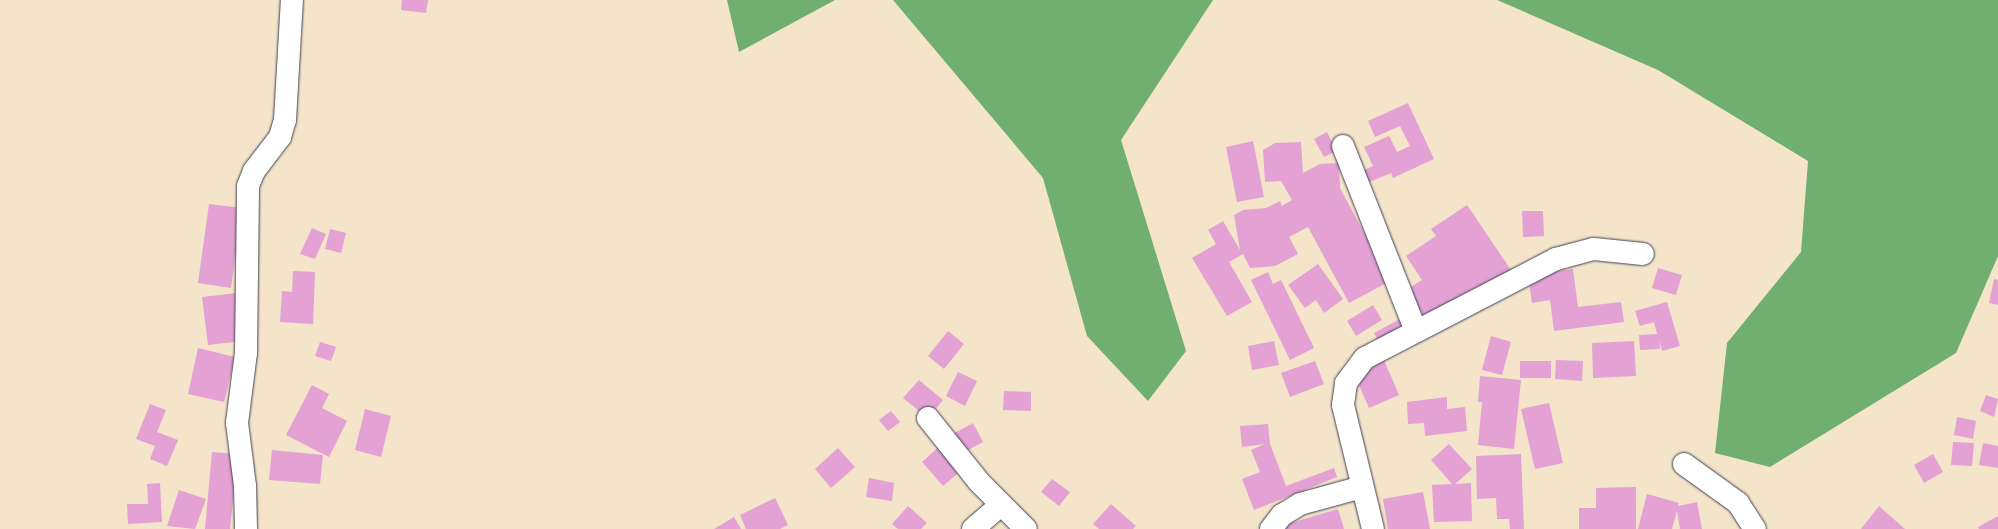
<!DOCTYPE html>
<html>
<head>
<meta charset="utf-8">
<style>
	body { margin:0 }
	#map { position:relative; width:1998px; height:529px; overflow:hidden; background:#f3e4ca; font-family:Delius,sans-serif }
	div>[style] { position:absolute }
	.forest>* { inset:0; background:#71af70 }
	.building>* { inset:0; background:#e3a1d4 }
	.roads { filter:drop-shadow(0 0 1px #413f50) drop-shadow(0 0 1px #413f50) }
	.minor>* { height:22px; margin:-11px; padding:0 11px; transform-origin:11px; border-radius:11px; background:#fff }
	span { translate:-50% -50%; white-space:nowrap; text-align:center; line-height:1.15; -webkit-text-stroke:3.5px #fdfcf7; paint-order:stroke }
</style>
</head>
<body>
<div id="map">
	<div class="forest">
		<i style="clip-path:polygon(727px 0,835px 0,739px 52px)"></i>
		<i style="clip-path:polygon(893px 0,1213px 0,1121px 140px,1186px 351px,1148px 401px,1087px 336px,1043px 178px)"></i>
		<i style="clip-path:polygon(1497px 0,1998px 0,1998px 256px,1956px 353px,1770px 467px,1715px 453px,1727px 343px,1801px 252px,1808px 161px,1658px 70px)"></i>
	</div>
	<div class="building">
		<i style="clip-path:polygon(402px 0,428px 0,426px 13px,401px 10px)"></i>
		<i style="clip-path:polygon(1408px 103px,1434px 159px,1393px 178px,1391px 173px,1367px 183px,1362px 171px,1373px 166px,1364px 147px,1389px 136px,1397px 152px,1410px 146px,1400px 126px,1375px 137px,1368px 121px)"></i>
		<i style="clip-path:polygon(1327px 132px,1336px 151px,1324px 157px,1314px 139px)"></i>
		<i style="clip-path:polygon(1253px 141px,1264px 197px,1237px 202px,1226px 147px)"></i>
		<i style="clip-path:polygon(1301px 142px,1303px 173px,1320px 164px,1339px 163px,1340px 188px,1390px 281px,1349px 303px,1308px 227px,1289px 237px,1298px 254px,1275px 266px,1250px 268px,1243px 254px,1229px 262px,1252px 302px,1227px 316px,1192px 258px,1216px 244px,1208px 230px,1223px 221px,1240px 250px,1234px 215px,1243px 210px,1266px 208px,1280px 201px,1282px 206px,1292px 200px,1281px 181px,1265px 182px,1263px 150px,1275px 143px)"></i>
		<i style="clip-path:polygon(209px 204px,242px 208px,231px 288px,198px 283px)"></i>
		<i style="clip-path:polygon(1467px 205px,1511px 270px,1430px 325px,1406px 290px,1422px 280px,1406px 256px,1436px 236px,1431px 229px)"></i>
		<i style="clip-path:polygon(1522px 211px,1543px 211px,1544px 236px,1523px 237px)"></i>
		<i style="clip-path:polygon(312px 228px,326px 234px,315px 259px,300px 254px)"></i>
		<i style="clip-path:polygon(330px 229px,346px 233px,341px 253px,325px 249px)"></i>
		<i style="clip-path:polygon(1318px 264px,1343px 299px,1324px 313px,1316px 300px,1305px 308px,1288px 285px)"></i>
		<i style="clip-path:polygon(1658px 268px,1682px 275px,1676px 295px,1652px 288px)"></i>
		<i style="clip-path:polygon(1573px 269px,1578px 307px,1621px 302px,1624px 322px,1554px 331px,1550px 300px,1532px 303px,1528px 275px)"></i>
		<i style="clip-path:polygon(293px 271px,315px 272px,313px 324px,280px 322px,282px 291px,292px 292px)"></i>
		<i style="clip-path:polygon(1268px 272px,1273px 284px,1281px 280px,1314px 348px,1290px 360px,1251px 280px)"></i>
		<i style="clip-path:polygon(1994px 279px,1998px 280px,1998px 305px,1989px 303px)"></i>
		<i style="clip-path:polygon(237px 293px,243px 341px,208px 345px,202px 297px)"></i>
		<i style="clip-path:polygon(1667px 302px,1680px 346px,1662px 351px,1659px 340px,1660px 349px,1640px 350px,1639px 335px,1657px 334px,1654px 322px,1640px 326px,1635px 311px)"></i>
		<i style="clip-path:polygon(1373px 305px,1382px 320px,1356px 336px,1347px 321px)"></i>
		<i style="clip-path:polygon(1400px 319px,1410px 337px,1384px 351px,1374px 333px)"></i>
		<i style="clip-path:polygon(948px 331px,964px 344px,944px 369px,928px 356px)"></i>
		<i style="clip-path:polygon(1491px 336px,1511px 342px,1502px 375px,1482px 370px)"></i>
		<i style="clip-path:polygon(1274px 341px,1279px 365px,1252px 370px,1248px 346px)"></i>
		<i style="clip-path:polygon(1634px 341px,1636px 376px,1593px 378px,1592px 343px)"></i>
		<i style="clip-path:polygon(320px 342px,336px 347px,331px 361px,315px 356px)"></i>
		<i style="clip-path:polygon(198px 348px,235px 357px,224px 402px,188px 394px)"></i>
		<i style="clip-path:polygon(1384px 360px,1399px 395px,1369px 408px,1354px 374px)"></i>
		<i style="clip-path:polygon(1556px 360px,1583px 361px,1582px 381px,1555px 379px)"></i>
		<i style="clip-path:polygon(1315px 361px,1324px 384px,1290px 397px,1281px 373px)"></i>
		<i style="clip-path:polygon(1520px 361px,1551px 361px,1551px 378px,1520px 378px)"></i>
		<i style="clip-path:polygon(958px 372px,977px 381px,965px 406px,946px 396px)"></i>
		<i style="clip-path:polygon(1480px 376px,1521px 380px,1514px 449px,1478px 445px,1482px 402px,1478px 402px)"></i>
		<i style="clip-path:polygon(919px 380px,943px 400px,928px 418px,903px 398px)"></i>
		<i style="clip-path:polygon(312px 385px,329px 394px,322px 408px,347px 421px,329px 457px,286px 435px)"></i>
		<i style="clip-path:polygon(1004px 391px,1031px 392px,1031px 411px,1003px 410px)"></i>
		<i style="clip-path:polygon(1986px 395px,1998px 399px,1994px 417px,1980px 411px)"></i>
		<i style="clip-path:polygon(1447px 397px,1447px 409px,1465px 407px,1467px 431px,1425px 436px,1424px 423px,1408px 424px,1407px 402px)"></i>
		<i style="clip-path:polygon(1549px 403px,1563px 463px,1535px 469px,1521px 409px)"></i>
		<i style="clip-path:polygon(150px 404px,166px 410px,157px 432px,178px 440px,167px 466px,150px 459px,155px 446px,136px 439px)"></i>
		<i style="clip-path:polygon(365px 409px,391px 416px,381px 457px,355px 450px)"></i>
		<i style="clip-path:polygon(891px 411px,900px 422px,888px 431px,879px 420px)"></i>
		<i style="clip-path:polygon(1957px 417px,1976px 421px,1973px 439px,1954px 435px)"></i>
		<i style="clip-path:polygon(973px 423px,983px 442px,961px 454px,951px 435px)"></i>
		<i style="clip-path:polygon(1268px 424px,1270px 444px,1286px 486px,1334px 468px,1337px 477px,1254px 510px,1242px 479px,1260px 472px,1251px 450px,1265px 444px,1242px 447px,1240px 426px)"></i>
		<i style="clip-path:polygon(1953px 442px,1974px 443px,1972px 466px,1951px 465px)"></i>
		<i style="clip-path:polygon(943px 443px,964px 468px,943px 486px,922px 462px)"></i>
		<i style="clip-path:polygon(1983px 443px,1998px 446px,1998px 468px,1979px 465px)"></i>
		<i style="clip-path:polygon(1449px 444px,1472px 469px,1455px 484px,1471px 483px,1472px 521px,1434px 522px,1432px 485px,1452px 484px,1431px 460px)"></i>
		<i style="clip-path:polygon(838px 448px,855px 467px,831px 488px,815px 469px)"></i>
		<i style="clip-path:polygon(272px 450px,323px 455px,320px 484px,269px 480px)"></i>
		<i style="clip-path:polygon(212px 452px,238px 454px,230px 529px,205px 529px)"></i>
		<i style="clip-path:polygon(1521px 454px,1524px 529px,1510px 529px,1509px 519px,1497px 519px,1496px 498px,1477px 499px,1476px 456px)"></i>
		<i style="clip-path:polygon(1933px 454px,1943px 472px,1924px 483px,1914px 465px)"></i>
		<i style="clip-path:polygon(869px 478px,894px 483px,892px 501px,866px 497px)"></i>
		<i style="clip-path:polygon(1052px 479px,1070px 492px,1059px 506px,1041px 492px)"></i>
		<i style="clip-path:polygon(160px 483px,162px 522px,128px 524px,127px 504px,148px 504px,147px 484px)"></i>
		<i style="clip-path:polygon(1636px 487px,1636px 529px,1579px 529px,1579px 508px,1596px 508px,1596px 488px)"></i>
		<i style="clip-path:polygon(179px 490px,206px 499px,195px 529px,167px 526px)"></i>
		<i style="clip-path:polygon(1423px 492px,1430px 529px,1388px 529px,1383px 499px)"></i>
		<i style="clip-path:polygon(1647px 494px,1679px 503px,1678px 506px,1697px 502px,1702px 529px,1680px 529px,1677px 511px,1672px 529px,1638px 529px)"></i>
		<i style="clip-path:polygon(775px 498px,788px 525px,780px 529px,746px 529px,740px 515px)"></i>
		<i style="clip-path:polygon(1111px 504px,1136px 526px,1133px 529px,1099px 529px,1093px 524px)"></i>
		<i style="clip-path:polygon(908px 506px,927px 523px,921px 529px,898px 529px,892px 524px)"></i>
		<i style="clip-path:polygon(1879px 506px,1905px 529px,1861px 529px)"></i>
		<i style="clip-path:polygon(1338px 509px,1344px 529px,1271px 529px)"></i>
		<i style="clip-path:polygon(1998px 516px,1998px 529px,1979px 529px,1978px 527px)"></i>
		<i style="clip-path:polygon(734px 517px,741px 529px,714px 529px)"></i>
	</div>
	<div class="roads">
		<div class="minor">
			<i style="left:1343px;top:146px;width:199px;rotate:68.5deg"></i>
			<i style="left:928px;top:418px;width:82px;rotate:51.4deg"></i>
			<i style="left:979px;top:482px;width:66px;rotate:45deg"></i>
			<i style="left:1684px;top:464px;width:67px;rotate:35.8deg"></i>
			<i style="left:1738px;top:503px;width:31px;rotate:57deg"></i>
			<i style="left:246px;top:529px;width:43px;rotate:-91.3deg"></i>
			<i style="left:245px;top:486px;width:64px;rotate:-97.2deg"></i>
			<i style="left:237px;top:423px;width:71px;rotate:-82.7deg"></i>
			<i style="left:246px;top:353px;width:167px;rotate:-89.3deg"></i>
			<i style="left:248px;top:186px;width:16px;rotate:-68deg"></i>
			<i style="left:254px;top:171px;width:43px;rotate:-52.6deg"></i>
			<i style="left:280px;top:137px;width:18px;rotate:-74deg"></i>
			<i style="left:285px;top:120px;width:120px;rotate:-86.7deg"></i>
			<i style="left:973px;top:529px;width:37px;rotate:-41deg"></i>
			<i style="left:1271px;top:529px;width:18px;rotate:-52deg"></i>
			<i style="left:1282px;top:515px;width:21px;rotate:-31deg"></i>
			<i style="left:1300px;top:504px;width:64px;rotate:-15.3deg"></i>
			<i style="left:1373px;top:529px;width:128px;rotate:-103.6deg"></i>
			<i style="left:1343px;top:405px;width:22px;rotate:-82deg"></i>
			<i style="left:1346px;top:383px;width:31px;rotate:-53deg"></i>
			<i style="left:1365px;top:358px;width:215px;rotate:-27.4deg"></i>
			<i style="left:1556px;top:259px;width:39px;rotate:-15deg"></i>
			<i style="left:1594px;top:249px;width:49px;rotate:5.8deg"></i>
		</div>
	</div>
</div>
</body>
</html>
